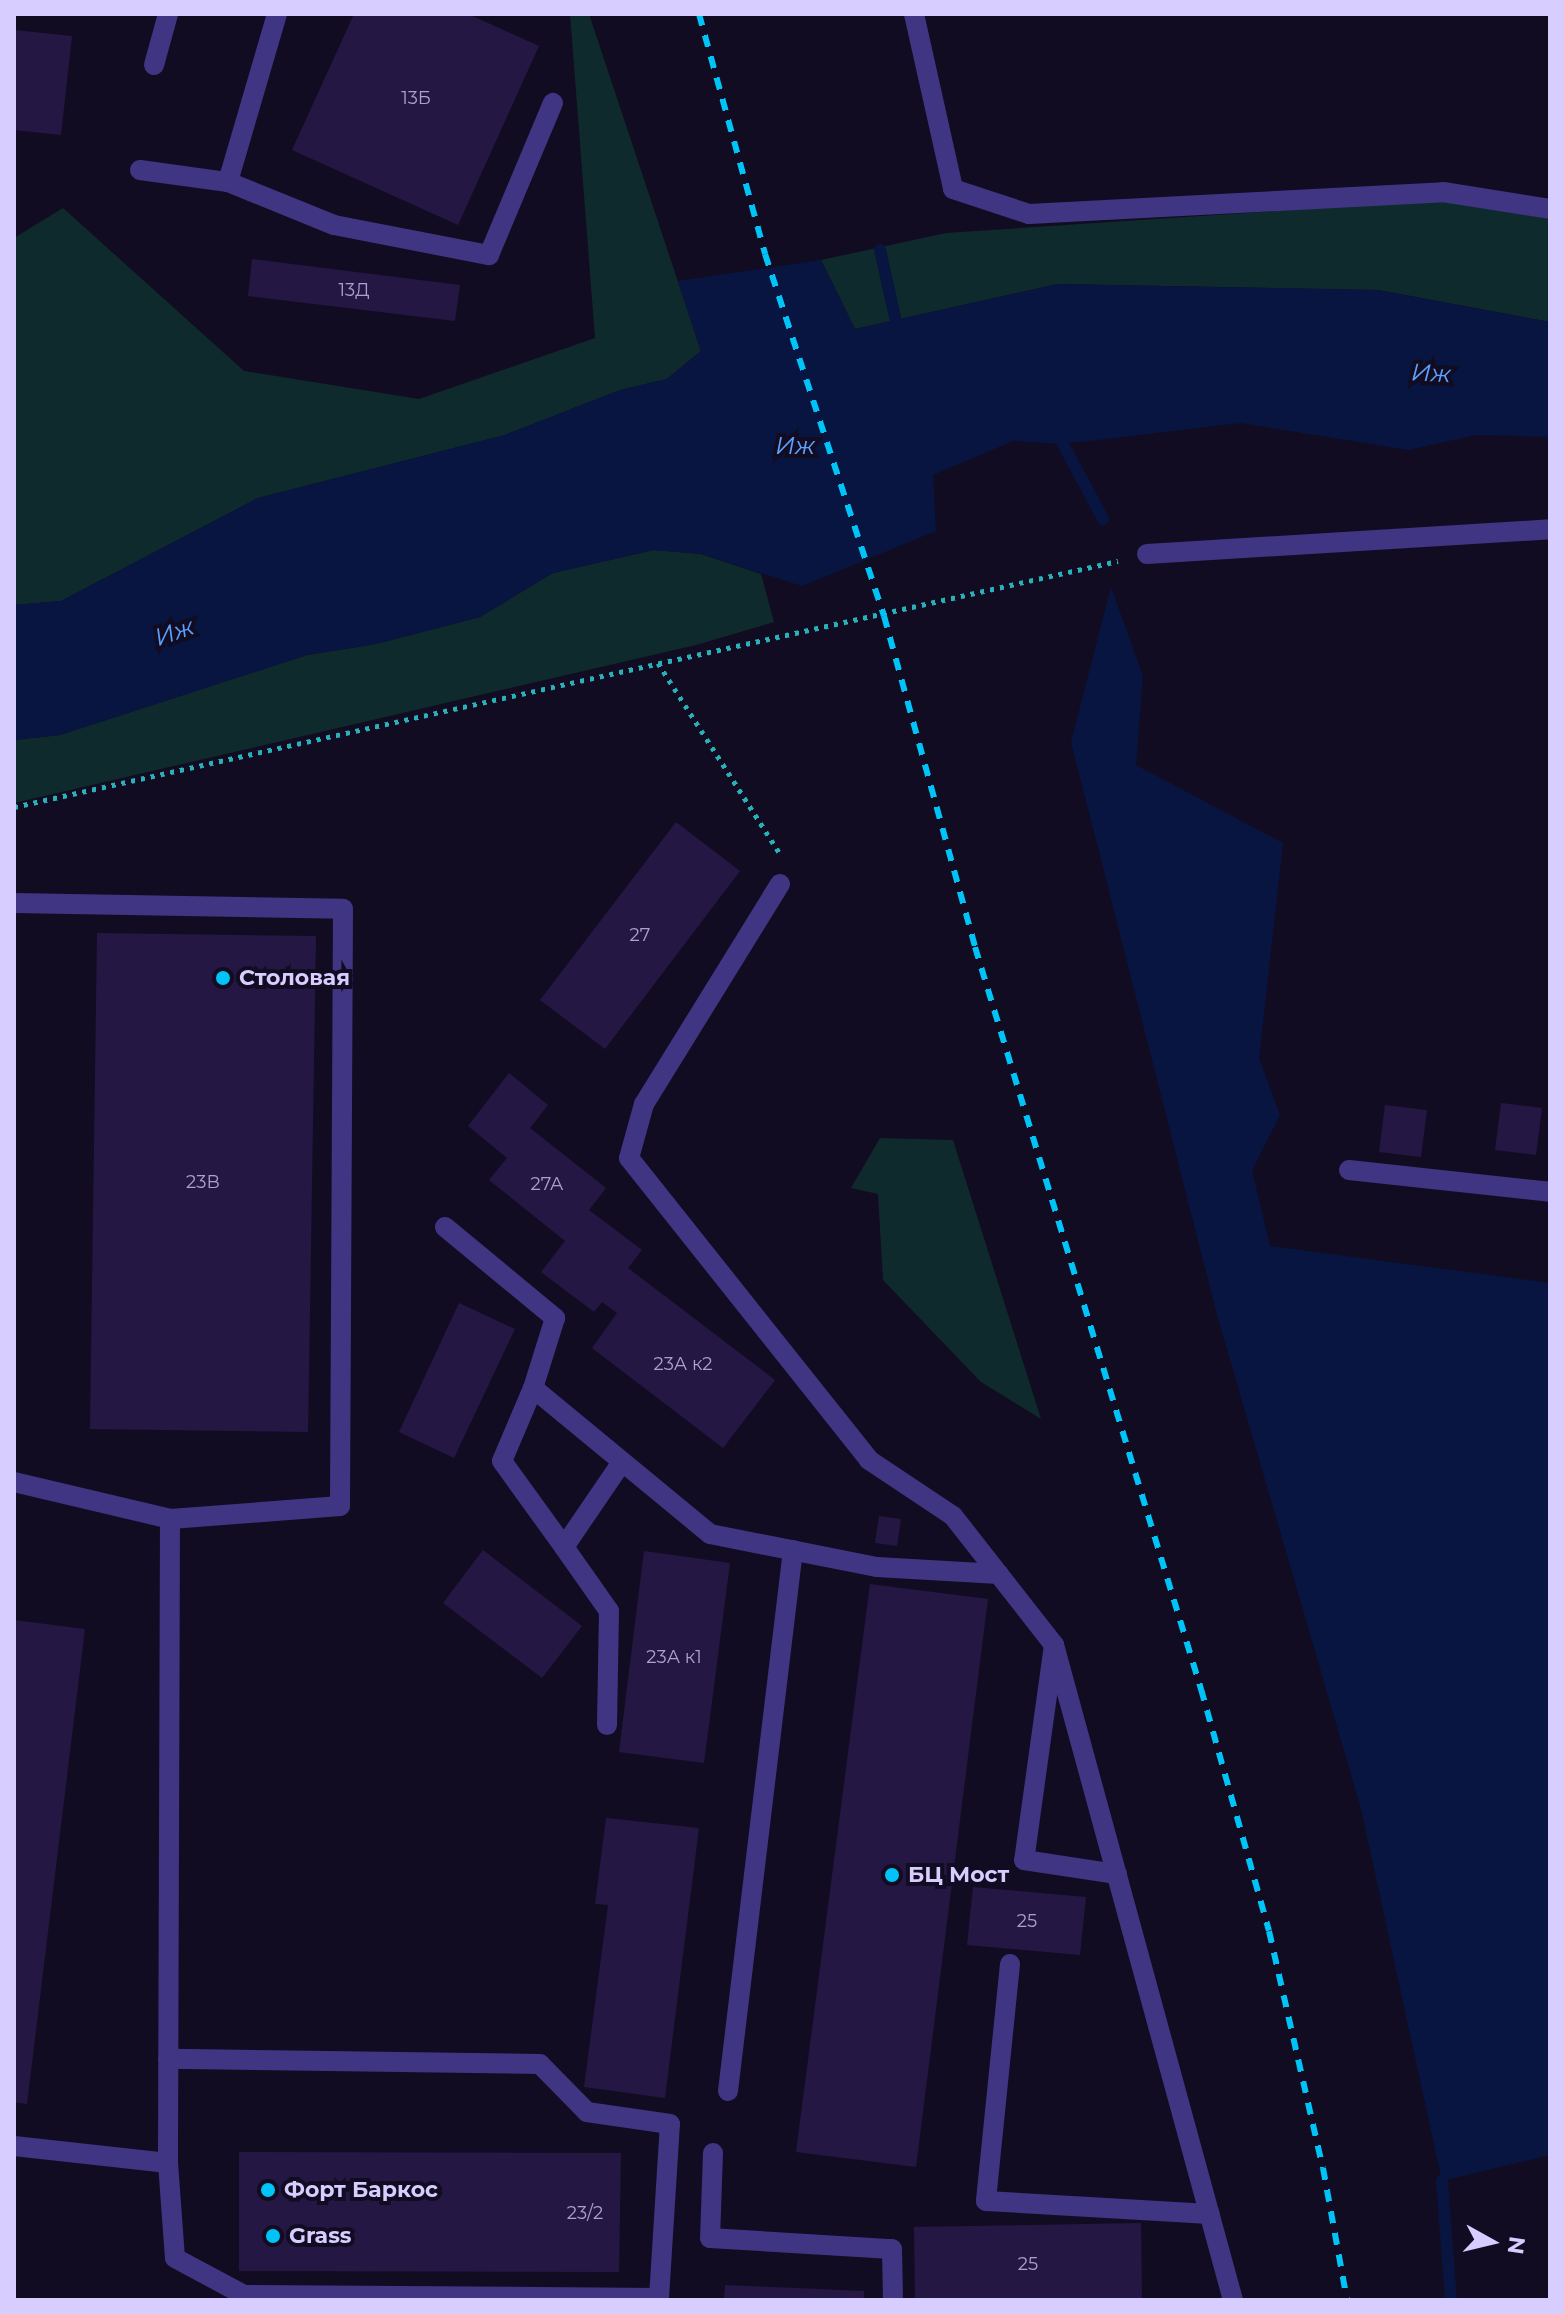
<!DOCTYPE html>
<html>
<head>
<meta charset="utf-8">
<style>
	body { margin:0 }
	#map { position:relative; width:1564px; height:2314px; overflow:hidden; background:#120c22; font-family:Montserrat,sans-serif }
	div>[style] { position:absolute }
	.green>* { inset:0; background:#0f2a2c }
	.water>* { inset:0; background:#071540 }
	.stream>* { height:12px; margin:-6px; padding:0 6px; transform-origin:6px; border-radius:6px; background:#071540 }
	.building>* { inset:0; background:#251743 }
	.path>* { height:5px; margin-top:-2.5px; transform-origin:0; background:repeating-linear-gradient(90deg,#28b1b8 0 4px,transparent 0 10px) }
	.service>* { height:20px; margin:-10px; padding:0 10px; transform-origin:10px; border-radius:10px; background:#403583 }
	.minor>* { height:20px; margin:-10px; padding:0 10px; transform-origin:10px; border-radius:10px; background:#403583 }
	.rail>* { height:6px; margin-top:-3px; transform-origin:0; background:repeating-linear-gradient(90deg,#00c4f8 0 12px,transparent 0 22px) }
	.dots>* { width:22px; height:22px; translate:-50% -50%; box-sizing:border-box; border:4px solid #120c22; border-radius:50% }
	span { translate:-50% -50%; white-space:nowrap; text-align:center; line-height:1.15; -webkit-text-stroke:8px #120c22; paint-order:stroke }
	.number-label { font-size:18px; color:#aba0d0 }
	.number-label span { -webkit-text-stroke-width:0 }
	.poi-label { font-size:22px; color:#d8cdff; font-weight:700 }
	.left { translate:0 -50%; text-align:left }
	.water-label { font-size:24px; color:#5ba1ff; font-style:italic }
	.frame { position:absolute; inset:0; border:16px solid #d8cdff; pointer-events:none }
	.north { position:absolute; left:1452px; top:2202px; width:80px; height:80px; -webkit-text-stroke:6px #120c22; paint-order:stroke; rotate:98deg; font-size:22px; font-weight:700; line-height:32px; text-align:center; color:#d8cdff }
	.north::after { content:''; display:block; margin:auto; width:28px; height:36px; background:#d8cdff; clip-path:polygon(50% 0,100% 100%,50% 72%,0 100%) }
</style>
</head>
<body>
<div id="map">
	<div class="green">
		<i style="clip-path:polygon(570px 14px,589px 14px,701px 351px,667px 379px,620px 390px,505px 435px,258px 498px,61px 601px,14px 605px,14px 238px,63px 208px,244px 371px,419px 399px,595px 338px)"></i>
		<i style="clip-path:polygon(1441px 200px,1550px 219px,1550px 322px,1378px 290px,1058px 284px,855px 329px,821px 260px,946px 233px)"></i>
		<i style="clip-path:polygon(654px 550px,701px 554px,761px 574px,774px 622px,696px 645px,14px 803px,14px 740px,60px 735px,307px 655px,376px 644px,480px 617px,553px 573px)"></i>
		<i style="clip-path:polygon(880px 1138px,953px 1140px,1041px 1419px,981px 1382px,883px 1280px,878px 1194px,851px 1188px)"></i>
	</div>
	<div class="water">
		<i style="clip-path:polygon(821px 260px,855px 329px,1058px 284px,1378px 290px,1550px 322px,1550px 437px,1477px 435px,1408px 450px,1241px 423px,1063px 444px,1013px 441px,933px 475px,936px 531px,802px 586px,701px 554px,654px 550px,553px 573px,480px 617px,376px 644px,307px 655px,60px 735px,14px 740px,14px 605px,61px 601px,258px 498px,505px 435px,620px 390px,667px 379px,701px 351px,678px 281px)"></i>
		<i style="clip-path:polygon(1111px 587px,1143px 676px,1136px 765px,1283px 843px,1259px 1058px,1280px 1115px,1252px 1170px,1270px 1246px,1550px 1283px,1550px 2155px,1442px 2181px,1361px 1809px,1217px 1315px,1071px 742px)"></i>
	</div>
	<div class="stream">
		<i style="left:880px;top:250px;width:69px;rotate:77.4deg"></i>
		<i style="left:1063px;top:444px;width:85px;rotate:61.9deg"></i>
		<i style="left:1442px;top:2181px;width:119px;rotate:85.7deg"></i>
	</div>
	<div class="building">
		<i style="clip-path:polygon(354px 14px,468px 14px,539px 46px,458px 225px,292px 150px)"></i>
		<i style="clip-path:polygon(14px 30px,72px 36px,61px 135px,14px 130px)"></i>
		<i style="clip-path:polygon(252px 259px,460px 285px,455px 321px,248px 296px)"></i>
		<i style="clip-path:polygon(676px 822px,740px 871px,605px 1049px,540px 1000px)"></i>
		<i style="clip-path:polygon(97px 933px,316px 936px,308px 1432px,90px 1429px)"></i>
		<i style="clip-path:polygon(509px 1073px,548px 1105px,530px 1128px,606px 1188px,589px 1210px,642px 1250px,628px 1268px,775px 1380px,723px 1448px,592px 1348px,617px 1313px,602px 1302px,594px 1312px,541px 1272px,565px 1241px,489px 1180px,507px 1158px,468px 1126px)"></i>
		<i style="clip-path:polygon(1501px 1103px,1542px 1108px,1536px 1155px,1495px 1150px)"></i>
		<i style="clip-path:polygon(1385px 1105px,1427px 1110px,1421px 1157px,1379px 1152px)"></i>
		<i style="clip-path:polygon(459px 1303px,515px 1329px,454px 1458px,399px 1432px)"></i>
		<i style="clip-path:polygon(879px 1516px,901px 1519px,897px 1546px,875px 1543px)"></i>
		<i style="clip-path:polygon(483px 1550px,582px 1626px,542px 1678px,443px 1603px)"></i>
		<i style="clip-path:polygon(644px 1551px,730px 1563px,704px 1763px,619px 1752px)"></i>
		<i style="clip-path:polygon(870px 1584px,988px 1599px,916px 2167px,796px 2152px)"></i>
		<i style="clip-path:polygon(14px 1620px,85px 1629px,27px 2104px,14px 2102px)"></i>
		<i style="clip-path:polygon(606px 1818px,699px 1828px,665px 2098px,584px 2087px,608px 1905px,595px 1904px)"></i>
		<i style="clip-path:polygon(973px 1887px,1086px 1897px,1080px 1955px,967px 1945px)"></i>
		<i style="clip-path:polygon(239px 2152px,621px 2153px,619px 2272px,239px 2271px)"></i>
		<i style="clip-path:polygon(1141px 2223px,1142px 2300px,915px 2300px,914px 2227px)"></i>
		<i style="clip-path:polygon(725px 2285px,864px 2291px,864px 2300px,724px 2300px)"></i>
	</div>
	<div class="path">
		<i style="left:658px;top:663px;width:227px;rotate:57.4deg"></i>
		<i style="left:14px;top:807px;width:1131px;rotate:-12.56deg"></i>
	</div>
	<div class="service">
		<i style="left:277px;top:14px;width:175px;rotate:106.3deg"></i>
		<i style="left:228px;top:182px;width:114px;rotate:22.1deg"></i>
		<i style="left:334px;top:225px;width:158px;rotate:11deg"></i>
		<i style="left:489px;top:255px;width:165px;rotate:-67.2deg"></i>
		<i style="left:914px;top:14px;width:179px;rotate:77.4deg"></i>
		<i style="left:953px;top:189px;width:80px;rotate:18.2deg"></i>
		<i style="left:1029px;top:214px;width:415px;rotate:-3deg"></i>
		<i style="left:1443px;top:192px;width:108px;rotate:9deg"></i>
		<i style="left:154px;top:65px;width:53px;rotate:-74.6deg"></i>
		<i style="left:140px;top:170px;width:89px;rotate:7.8deg"></i>
		<i style="left:1147px;top:554px;width:404px;rotate:-3.5deg"></i>
		<i style="left:14px;top:903px;width:329px;rotate:1deg"></i>
		<i style="left:343px;top:909px;width:597px;rotate:90.29deg"></i>
		<i style="left:340px;top:1506px;width:170px;rotate:175.6deg"></i>
		<i style="left:445px;top:1227px;width:143px;rotate:39.6deg"></i>
		<i style="left:555px;top:1318px;width:73px;rotate:107.4deg"></i>
		<i style="left:533px;top:1388px;width:229px;rotate:39.5deg"></i>
		<i style="left:710px;top:1534px;width:170px;rotate:11.2deg"></i>
		<i style="left:877px;top:1567px;width:122px;rotate:3.3deg"></i>
		<i style="left:533px;top:1388px;width:79px;rotate:113deg"></i>
		<i style="left:502px;top:1461px;width:106px;rotate:54.2deg"></i>
		<i style="left:14px;top:1482px;width:160px;rotate:13.3deg"></i>
		<i style="left:170px;top:1519px;width:644px;rotate:90.18deg"></i>
		<i style="left:168px;top:2163px;width:155px;rotate:-173.7deg"></i>
		<i style="left:1054px;top:1645px;width:217px;rotate:97.9deg"></i>
		<i style="left:1024px;top:1860px;width:94px;rotate:8.6deg"></i>
		<i style="left:607px;top:1725px;width:114px;rotate:-89deg"></i>
		<i style="left:609px;top:1611px;width:78px;rotate:-125.1deg"></i>
		<i style="left:564px;top:1547px;width:103px;rotate:-55.7deg"></i>
		<i style="left:1010px;top:1964px;width:238px;rotate:95.8deg"></i>
		<i style="left:986px;top:2201px;width:224px;rotate:3.3deg"></i>
		<i style="left:728px;top:2091px;width:545px;rotate:-83.15deg"></i>
		<i style="left:713px;top:2153px;width:85px;rotate:92deg"></i>
		<i style="left:710px;top:2238px;width:182px;rotate:3.5deg"></i>
		<i style="left:892px;top:2249px;width:51px;rotate:88.9deg"></i>
		<i style="left:168px;top:2163px;width:95px;rotate:85.8deg"></i>
		<i style="left:175px;top:2258px;width:78px;rotate:28.2deg"></i>
		<i style="left:244px;top:2295px;width:415px;rotate:0.4deg"></i>
		<i style="left:659px;top:2298px;width:174px;rotate:-86.4deg"></i>
		<i style="left:670px;top:2124px;width:84px;rotate:-171.8deg"></i>
		<i style="left:587px;top:2112px;width:67px;rotate:-134.4deg"></i>
		<i style="left:540px;top:2064px;width:372px;rotate:-179.2deg"></i>
	</div>
	<div class="minor">
		<i style="left:780px;top:884px;width:259px;rotate:121.7deg"></i>
		<i style="left:644px;top:1104px;width:56px;rotate:105.5deg"></i>
		<i style="left:629px;top:1158px;width:386px;rotate:51.5deg"></i>
		<i style="left:869px;top:1460px;width:101px;rotate:33.7deg"></i>
		<i style="left:953px;top:1516px;width:164px;rotate:51.9deg"></i>
		<i style="left:1054px;top:1645px;width:679px;rotate:74.72deg"></i>
		<i style="left:1349px;top:1170px;width:202px;rotate:6.2deg"></i>
	</div>
	<div class="rail">
		<i style="left:699px;top:14px;width:249px;rotate:74.6deg"></i>
		<i style="left:765px;top:254px;width:381px;rotate:71.8deg"></i>
		<i style="left:884px;top:616px;width:343px;rotate:74.6deg"></i>
		<i style="left:975px;top:947px;width:776px;rotate:73.06deg"></i>
		<i style="left:1201px;top:1689px;width:251px;rotate:74.3deg"></i>
		<i style="left:1269px;top:1931px;width:243px;rotate:77.2deg"></i>
		<i style="left:1323px;top:2168px;width:134px;rotate:79.7deg"></i>
	</div>
	<div class="dots">
		<i style="left:223px;top:978px;background:#00c4f8"></i>
		<i style="left:892px;top:1875px;background:#00c4f8"></i>
		<i style="left:268px;top:2190px;background:#00c4f8"></i>
		<i style="left:273px;top:2236px;background:#00c4f8"></i>
	</div>
	<div class="number-label">
		<span style="left:416px;top:98px">13Б</span>
		<span style="left:354px;top:290px">13Д</span>
		<span style="left:640px;top:935px">27</span>
		<span style="left:203px;top:1182px">23В</span>
		<span style="left:547px;top:1184px">27А</span>
		<span style="left:683px;top:1364px">23А к2</span>
		<span style="left:674px;top:1657px">23А к1</span>
		<span style="left:1027px;top:1921px">25</span>
		<span style="left:585px;top:2213px">23/2</span>
		<span style="left:1028px;top:2264px">25</span>
	</div>
	<div class="poi-label">
		<span class="left" style="left:239px;top:978px">Столовая</span>
		<span class="left" style="left:908px;top:1875px">БЦ Мост</span>
		<span class="left" style="left:284px;top:2190px">Форт Баркос</span>
		<span class="left" style="left:289px;top:2236px">Grass</span>
	</div>
	<div class="water-label">
		<span style="left:1431px;top:373px;rotate:3deg">Иж</span>
		<span style="left:795px;top:446px">Иж</span>
		<span style="left:174px;top:632px;rotate:-19deg">Иж</span>
	</div>
	<div class="frame"></div>
	<div class="north">N</div>
</div>
</body>
</html>
